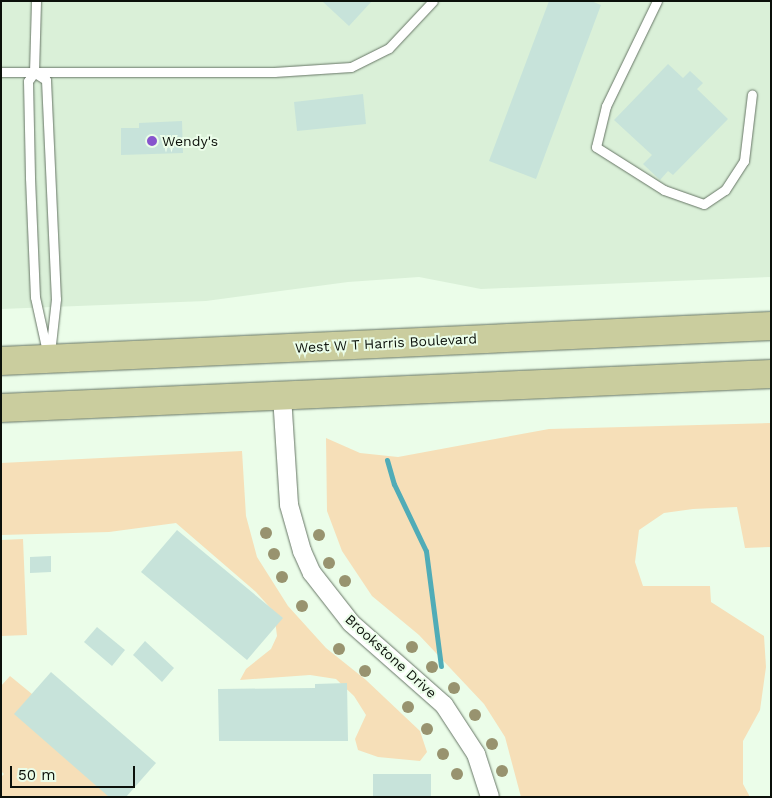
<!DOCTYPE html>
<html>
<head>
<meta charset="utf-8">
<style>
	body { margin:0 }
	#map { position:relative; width:772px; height:798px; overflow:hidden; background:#ebfde9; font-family:"Work Sans",sans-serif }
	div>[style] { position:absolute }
	.built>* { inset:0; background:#daf0d8 }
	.green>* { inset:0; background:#f6dfb8 }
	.stream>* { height:5px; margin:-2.5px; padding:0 2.5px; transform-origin:2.5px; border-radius:2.5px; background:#50acb7 }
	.building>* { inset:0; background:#c7e3da }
	.roads { filter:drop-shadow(0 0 1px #677666) drop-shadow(0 0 1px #677666) }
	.lane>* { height:9px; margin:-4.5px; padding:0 4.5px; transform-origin:4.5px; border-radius:4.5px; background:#fff }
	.street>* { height:18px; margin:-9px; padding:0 9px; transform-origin:9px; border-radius:9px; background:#fff }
	.primary>* { height:28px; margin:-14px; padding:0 14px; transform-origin:14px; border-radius:14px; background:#cacd9e }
	.trees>* { width:12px; height:12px; margin:-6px; border-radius:50%; background:#98936f }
	.dots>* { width:14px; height:14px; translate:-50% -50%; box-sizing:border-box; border:2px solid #ebfde9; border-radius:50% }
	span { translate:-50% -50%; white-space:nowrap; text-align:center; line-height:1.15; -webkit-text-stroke:4px #ebfde9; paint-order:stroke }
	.poi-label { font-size:14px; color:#0b100a }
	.left { translate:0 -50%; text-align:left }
	.street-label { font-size:14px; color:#0b100a }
	.frame { position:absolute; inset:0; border:2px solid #0b100a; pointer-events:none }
	.scale { position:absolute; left:10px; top:766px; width:125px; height:22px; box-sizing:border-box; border:2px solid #0b100a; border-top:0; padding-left:6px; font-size:15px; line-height:18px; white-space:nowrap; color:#0b100a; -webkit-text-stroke:4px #ebfde9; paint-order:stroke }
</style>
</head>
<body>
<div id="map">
	<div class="built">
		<i style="clip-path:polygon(1px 1px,771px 1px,771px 277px,481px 289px,419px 277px,348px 282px,206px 301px,1px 309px)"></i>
	</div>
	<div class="green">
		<i style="clip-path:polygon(771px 423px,771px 547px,745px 548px,737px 507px,693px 509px,664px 513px,639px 530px,635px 562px,643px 586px,710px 586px,711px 602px,764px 636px,766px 667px,760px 710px,743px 741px,743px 784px,750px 797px,521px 797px,505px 737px,484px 704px,419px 635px,372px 596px,342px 551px,327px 511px,326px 438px,360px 453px,398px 457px,549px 429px)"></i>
		<i style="clip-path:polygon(242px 451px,246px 516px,257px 557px,288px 606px,326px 648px,366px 680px,420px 731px,427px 752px,420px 761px,378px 757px,358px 750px,355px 739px,366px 715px,354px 696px,336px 679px,310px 675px,240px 680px,246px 669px,271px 649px,277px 636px,274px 612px,256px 592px,176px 523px,109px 532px,1px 535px,1px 463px)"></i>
		<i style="clip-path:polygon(23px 539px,27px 635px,1px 636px,1px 540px)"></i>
		<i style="clip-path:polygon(10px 676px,32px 694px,109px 797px,1px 797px,1px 777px,4px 774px,1px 771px,1px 686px)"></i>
	</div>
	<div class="stream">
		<i style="left:387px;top:460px;width:25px;rotate:74deg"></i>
		<i style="left:394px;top:484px;width:74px;rotate:64.5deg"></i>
		<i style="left:426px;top:551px;width:116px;rotate:82.6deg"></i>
	</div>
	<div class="building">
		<i style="clip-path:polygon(322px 1px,372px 1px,349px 26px)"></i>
		<i style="clip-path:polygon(549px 1px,591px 1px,601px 5px,536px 179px,489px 161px)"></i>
		<i style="clip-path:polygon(668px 64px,683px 78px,690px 71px,703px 83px,697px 89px,728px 119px,673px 175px,668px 171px,660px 180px,643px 164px,652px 155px,614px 120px)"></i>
		<i style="clip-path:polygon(363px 94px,366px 124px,297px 131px,294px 102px)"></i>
		<i style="clip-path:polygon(182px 121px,183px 153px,121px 155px,121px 128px,139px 128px,139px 123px)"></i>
		<i style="clip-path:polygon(177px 530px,283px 618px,247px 660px,141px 572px)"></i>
		<i style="clip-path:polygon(51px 556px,51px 572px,30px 573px,30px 557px)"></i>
		<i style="clip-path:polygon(97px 627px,125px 650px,112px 666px,84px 642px)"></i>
		<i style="clip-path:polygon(145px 641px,174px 668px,162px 682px,133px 655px)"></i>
		<i style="clip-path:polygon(51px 672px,156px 763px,126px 797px,109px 797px,14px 714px)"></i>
		<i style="clip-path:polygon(347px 683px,348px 741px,219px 741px,218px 689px,315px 688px,315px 684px)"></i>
		<i style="clip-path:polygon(373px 774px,431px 774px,431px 797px,373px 797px)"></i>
	</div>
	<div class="roads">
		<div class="lane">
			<i style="left:36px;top:1px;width:72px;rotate:91.6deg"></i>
			<i style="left:34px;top:73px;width:10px;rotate:127deg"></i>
			<i style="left:28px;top:81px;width:97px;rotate:88.8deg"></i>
			<i style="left:30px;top:178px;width:119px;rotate:87.6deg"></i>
			<i style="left:35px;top:297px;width:60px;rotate:77.6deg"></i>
			<i style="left:657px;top:1px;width:117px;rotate:115.9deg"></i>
			<i style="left:606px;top:106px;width:42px;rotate:103.7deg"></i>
			<i style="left:596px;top:147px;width:80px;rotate:32.3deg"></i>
			<i style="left:664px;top:190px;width:42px;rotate:19.3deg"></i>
			<i style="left:704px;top:204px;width:25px;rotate:-34deg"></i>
			<i style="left:725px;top:190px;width:35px;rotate:-57deg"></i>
			<i style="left:744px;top:161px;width:67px;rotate:-83.2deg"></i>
			<i style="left:1px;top:72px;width:273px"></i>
			<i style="left:274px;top:72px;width:77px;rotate:-3.7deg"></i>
			<i style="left:351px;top:67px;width:42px;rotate:-26.6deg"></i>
			<i style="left:389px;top:48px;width:64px;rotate:-46.9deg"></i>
			<i style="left:35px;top:73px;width:13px;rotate:32deg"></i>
			<i style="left:46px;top:80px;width:219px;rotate:87.4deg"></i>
			<i style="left:56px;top:299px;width:54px;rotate:96.3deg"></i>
		</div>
		<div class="street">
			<i style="left:282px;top:396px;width:109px;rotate:86.3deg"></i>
			<i style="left:289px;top:505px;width:48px;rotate:74.2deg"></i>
			<i style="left:302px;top:551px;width:24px;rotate:66deg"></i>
			<i style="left:312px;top:573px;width:63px;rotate:52deg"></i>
			<i style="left:351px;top:623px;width:124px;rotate:41.4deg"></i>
			<i style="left:444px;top:705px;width:59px;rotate:56.9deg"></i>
			<i style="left:476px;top:754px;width:45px;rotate:72deg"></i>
		</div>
		<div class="primary">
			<i style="left:1px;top:361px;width:771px;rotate:-2.6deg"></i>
			<i style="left:1px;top:408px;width:771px;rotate:-2.53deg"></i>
		</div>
	</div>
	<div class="trees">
		<i style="left:266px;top:533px"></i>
		<i style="left:319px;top:535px"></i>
		<i style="left:274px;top:554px"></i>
		<i style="left:329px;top:563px"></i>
		<i style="left:282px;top:577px"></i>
		<i style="left:345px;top:581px"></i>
		<i style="left:302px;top:606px"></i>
		<i style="left:412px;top:647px"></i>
		<i style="left:339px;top:649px"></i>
		<i style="left:432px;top:667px"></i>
		<i style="left:365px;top:671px"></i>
		<i style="left:454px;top:688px"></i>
		<i style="left:408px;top:707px"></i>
		<i style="left:475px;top:715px"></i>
		<i style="left:427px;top:729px"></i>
		<i style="left:492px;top:744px"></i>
		<i style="left:443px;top:754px"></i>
		<i style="left:502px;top:771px"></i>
		<i style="left:457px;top:774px"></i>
	</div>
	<div class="dots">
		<i style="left:152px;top:141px;background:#8754cd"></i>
	</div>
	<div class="poi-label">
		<span class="left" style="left:162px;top:141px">Wendy's</span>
	</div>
	<div class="street-label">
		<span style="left:386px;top:343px;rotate:-3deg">West W T Harris Boulevard</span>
		<span style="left:391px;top:656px;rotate:42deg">Brookstone Drive</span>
	</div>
	<div class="frame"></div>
	<div class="scale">50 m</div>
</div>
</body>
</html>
